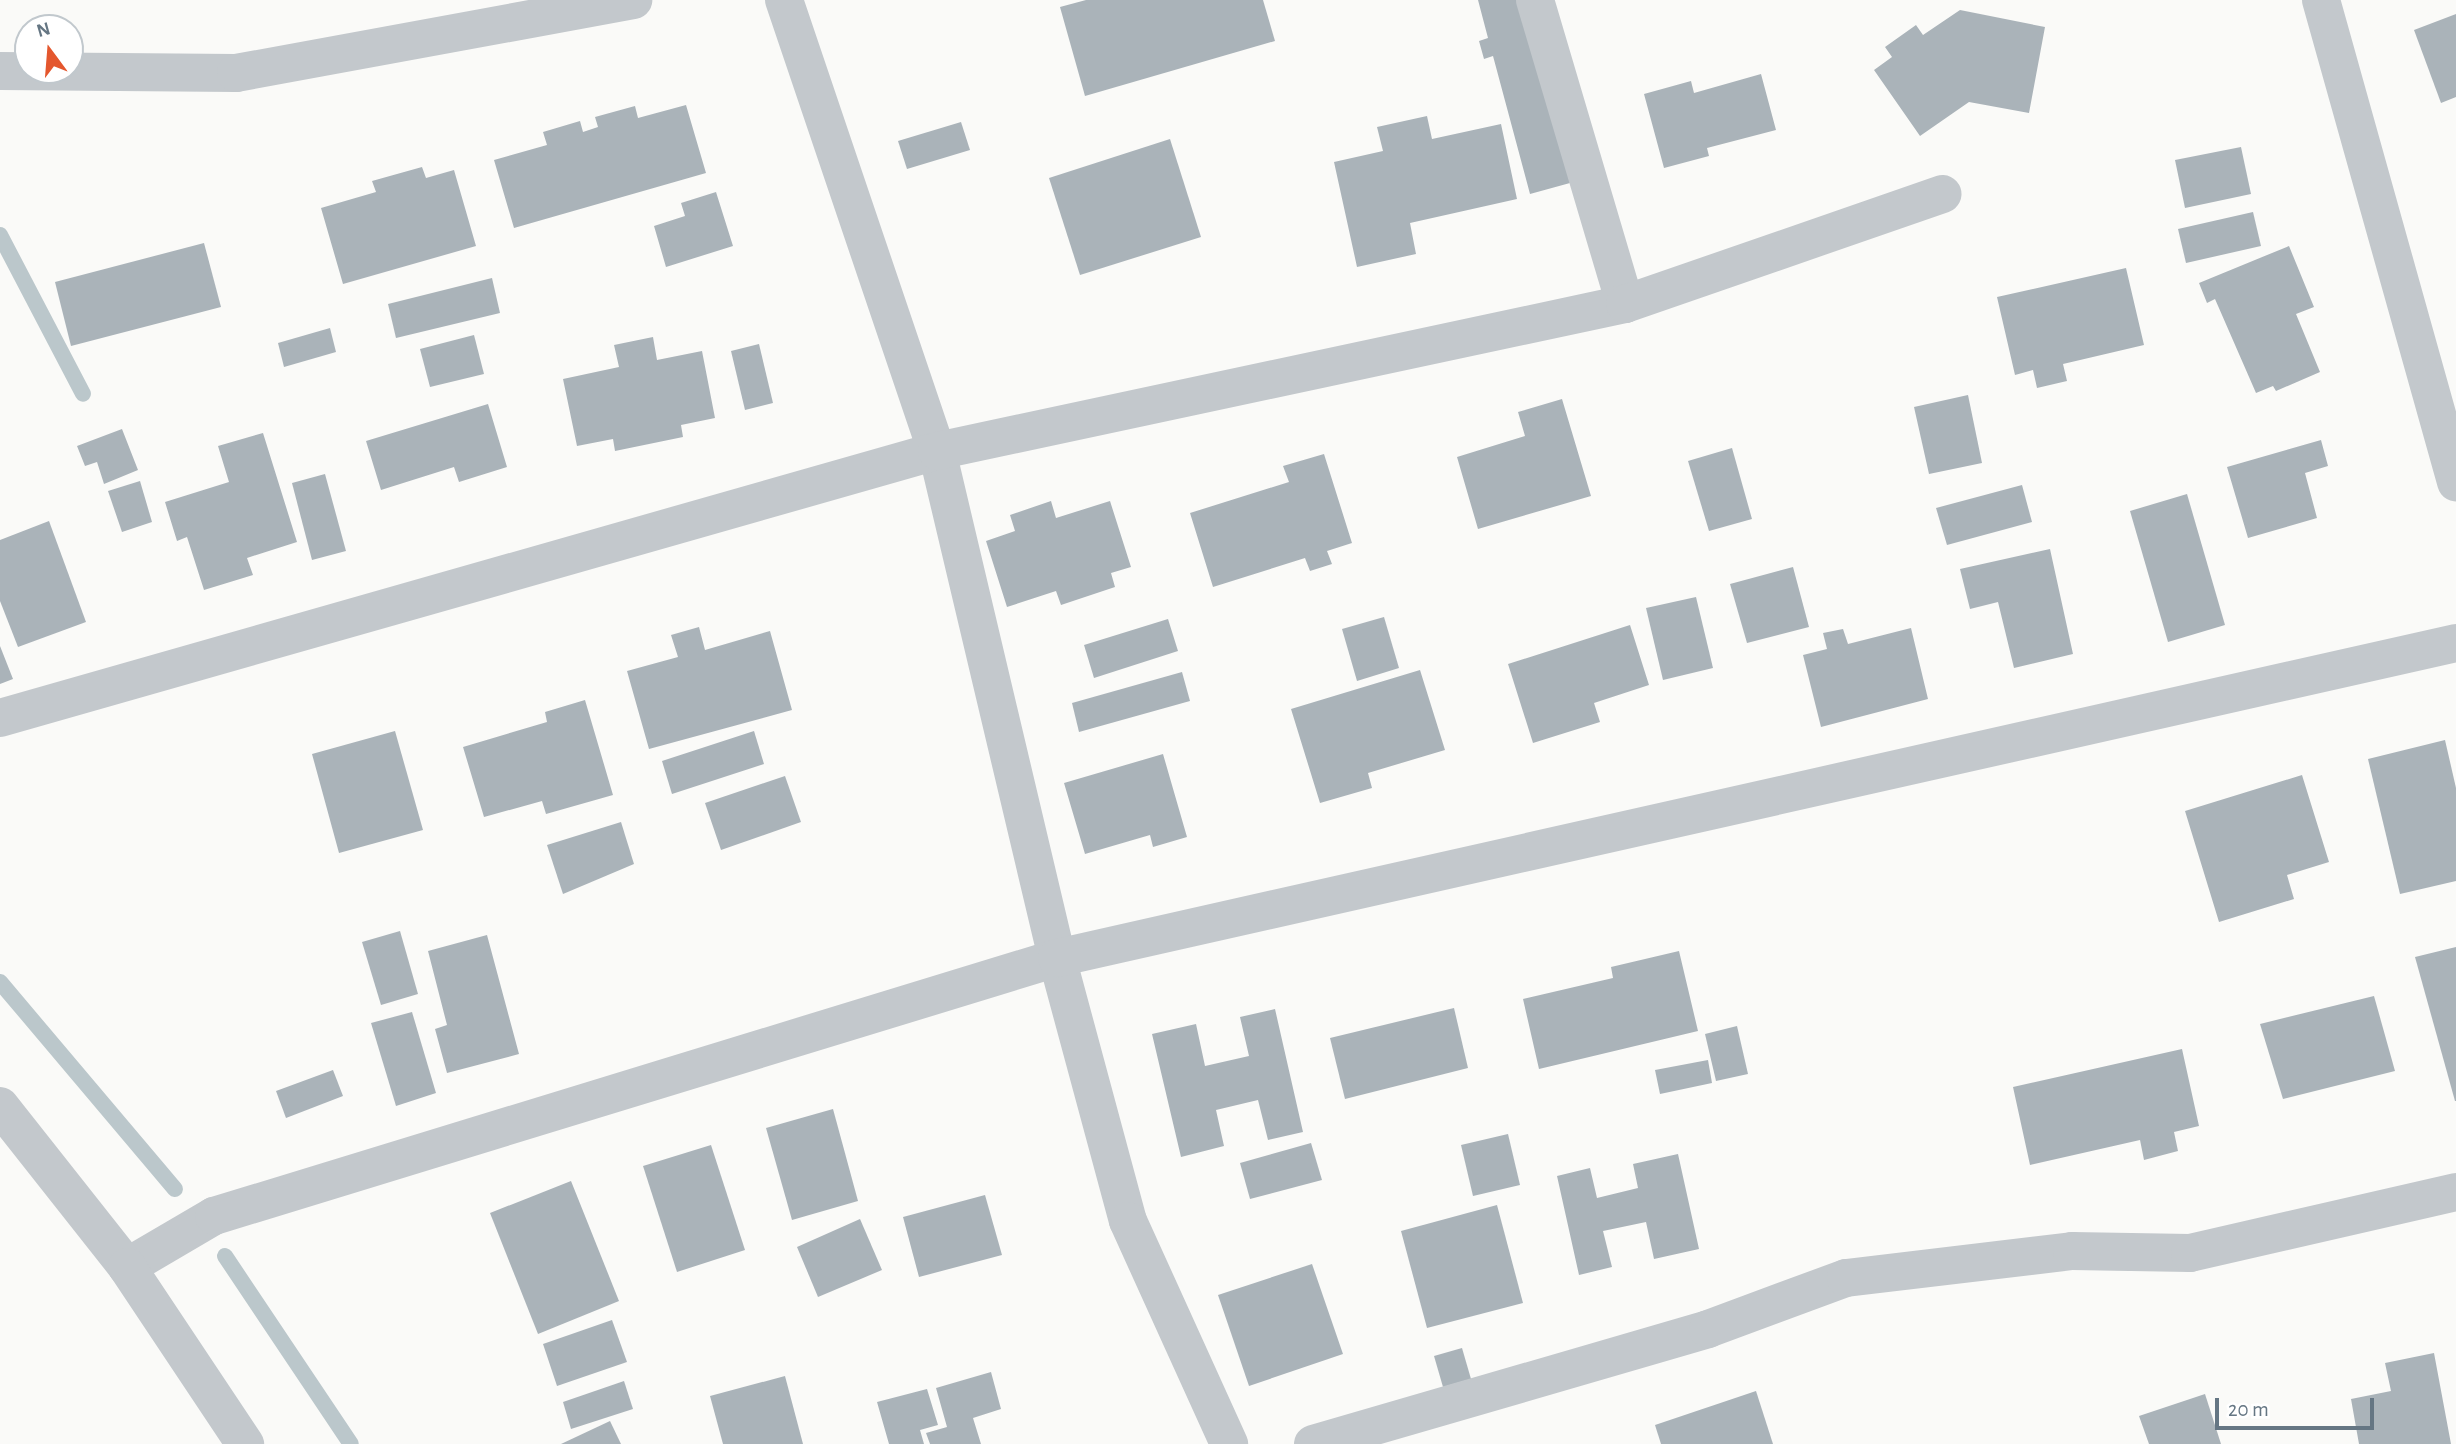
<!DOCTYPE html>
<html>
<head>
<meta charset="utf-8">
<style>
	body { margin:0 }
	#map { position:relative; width:2456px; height:1444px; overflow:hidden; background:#fafaf8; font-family:"Alegreya Sans",sans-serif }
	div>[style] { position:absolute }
	.stream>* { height:16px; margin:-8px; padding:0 8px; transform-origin:8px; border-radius:8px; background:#bbc7cb }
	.building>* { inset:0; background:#aab3b9 }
	.minor>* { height:38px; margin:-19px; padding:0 19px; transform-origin:19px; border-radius:19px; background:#c3c8cc }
	.tertiary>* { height:38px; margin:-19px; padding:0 19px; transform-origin:19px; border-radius:19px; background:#c3c8cc }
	span { translate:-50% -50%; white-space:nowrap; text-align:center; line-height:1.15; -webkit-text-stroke:7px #fff; paint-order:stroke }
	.north { position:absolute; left:14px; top:14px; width:70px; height:70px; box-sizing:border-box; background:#fff; border:2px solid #c1c8cd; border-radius:50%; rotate:344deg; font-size:19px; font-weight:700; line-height:28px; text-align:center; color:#657683 }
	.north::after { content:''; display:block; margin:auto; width:24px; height:32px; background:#e4572e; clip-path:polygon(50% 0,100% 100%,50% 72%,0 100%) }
	.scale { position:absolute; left:2215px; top:1398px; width:159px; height:32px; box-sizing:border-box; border:4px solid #657683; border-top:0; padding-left:9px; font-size:21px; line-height:24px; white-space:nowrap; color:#657683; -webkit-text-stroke:5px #fff; paint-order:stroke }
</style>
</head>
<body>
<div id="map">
	<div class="stream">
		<i style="left:0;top:235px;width:179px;rotate:62.4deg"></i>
		<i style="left:0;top:982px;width:271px;rotate:49.8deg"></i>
		<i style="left:225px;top:1256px;width:226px;rotate:56.2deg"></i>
	</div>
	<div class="building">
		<i style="clip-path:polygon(1086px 0,1263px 0,1275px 41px,1085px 96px,1060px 7px)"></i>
		<i style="clip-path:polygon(1478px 0,1521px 0,1570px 183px,1530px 194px,1493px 56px,1484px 59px,1479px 41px,1488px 38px)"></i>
		<i style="clip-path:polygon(1960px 10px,2045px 27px,2029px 113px,1969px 102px,1920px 136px,1874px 70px,1892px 57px,1885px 47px,1916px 25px,1923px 35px)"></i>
		<i style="clip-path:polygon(2456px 14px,2456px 97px,2441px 103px,2414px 30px)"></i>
		<i style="clip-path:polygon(1761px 74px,1776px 130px,1707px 148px,1709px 156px,1664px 168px,1644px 94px,1691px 81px,1694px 93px)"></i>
		<i style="clip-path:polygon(686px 105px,706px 173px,514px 228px,494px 160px,547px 145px,543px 132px,580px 121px,583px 132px,598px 127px,595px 117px,635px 106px,638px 118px)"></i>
		<i style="clip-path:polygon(1427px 116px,1432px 139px,1501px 124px,1517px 199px,1410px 223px,1416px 254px,1357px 267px,1334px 162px,1383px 151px,1377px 127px)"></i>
		<i style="clip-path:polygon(961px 122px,970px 150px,907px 169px,898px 141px)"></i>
		<i style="clip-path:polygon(1170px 139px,1201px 237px,1080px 275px,1049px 178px)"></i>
		<i style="clip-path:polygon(2241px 147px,2251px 194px,2185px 208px,2175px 160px)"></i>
		<i style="clip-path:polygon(422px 167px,426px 178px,454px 170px,476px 246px,343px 284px,321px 208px,376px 192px,372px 181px)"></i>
		<i style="clip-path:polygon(716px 192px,733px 246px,666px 267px,654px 226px,685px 216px,681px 203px)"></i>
		<i style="clip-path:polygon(2253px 212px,2261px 246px,2186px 263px,2178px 229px)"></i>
		<i style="clip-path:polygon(204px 243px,221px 307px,71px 346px,55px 282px)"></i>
		<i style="clip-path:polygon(2289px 246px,2314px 307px,2296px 314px,2320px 372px,2276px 391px,2273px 386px,2256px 393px,2215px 299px,2207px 303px,2199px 283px)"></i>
		<i style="clip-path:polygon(2126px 268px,2144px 345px,2063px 364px,2067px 381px,2037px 388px,2033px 370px,2015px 375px,1997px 297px)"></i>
		<i style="clip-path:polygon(492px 278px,500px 313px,396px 338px,388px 304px)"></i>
		<i style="clip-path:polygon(330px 328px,336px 352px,284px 367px,278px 343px)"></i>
		<i style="clip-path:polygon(474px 335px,484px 374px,430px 387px,420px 349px)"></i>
		<i style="clip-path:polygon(653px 337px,657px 360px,702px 351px,715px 418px,681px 425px,683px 437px,615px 451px,613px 439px,577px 446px,563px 379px,619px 367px,614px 345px)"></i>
		<i style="clip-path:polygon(759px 344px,773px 403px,745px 410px,731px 351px)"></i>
		<i style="clip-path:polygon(1968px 395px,1982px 463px,1929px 474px,1914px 407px)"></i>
		<i style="clip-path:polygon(1562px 399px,1591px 496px,1478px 529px,1457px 457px,1525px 436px,1518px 412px)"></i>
		<i style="clip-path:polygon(488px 404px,507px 467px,459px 482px,454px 467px,381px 490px,366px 441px)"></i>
		<i style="clip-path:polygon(122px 429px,138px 470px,104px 484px,97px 462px,85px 466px,77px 446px)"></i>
		<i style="clip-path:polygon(263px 433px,297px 542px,247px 558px,253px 575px,204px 590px,187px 537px,177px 541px,165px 502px,229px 482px,218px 446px)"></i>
		<i style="clip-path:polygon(2321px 440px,2328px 466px,2305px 473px,2317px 518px,2248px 538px,2227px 467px)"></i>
		<i style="clip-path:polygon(1732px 448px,1752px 519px,1709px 531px,1688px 461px)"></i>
		<i style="clip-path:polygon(1324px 454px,1352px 543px,1327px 551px,1332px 564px,1310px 571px,1305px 558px,1213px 587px,1190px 513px,1289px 482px,1283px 466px)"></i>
		<i style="clip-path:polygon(325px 474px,346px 551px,312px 560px,292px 483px)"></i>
		<i style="clip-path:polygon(140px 481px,152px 522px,122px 532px,108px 491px)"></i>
		<i style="clip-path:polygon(2022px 485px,2032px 522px,1947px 545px,1936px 508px)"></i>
		<i style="clip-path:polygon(2187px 494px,2225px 625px,2168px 642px,2130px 511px)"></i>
		<i style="clip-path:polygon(1051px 501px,1056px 518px,1110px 501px,1131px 567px,1111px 573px,1115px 587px,1061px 605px,1056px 591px,1007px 607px,986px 541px,1015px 531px,1010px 515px)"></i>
		<i style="clip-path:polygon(49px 521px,86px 622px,18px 647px,0 601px,0 540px)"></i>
		<i style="clip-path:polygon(2050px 549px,2073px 654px,2014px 668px,1998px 602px,1970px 609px,1960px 569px)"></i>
		<i style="clip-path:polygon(1793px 567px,1809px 627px,1747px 643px,1730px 584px)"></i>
		<i style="clip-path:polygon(1696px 597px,1713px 668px,1663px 680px,1646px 608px)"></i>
		<i style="clip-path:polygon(1384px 617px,1399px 668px,1357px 681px,1342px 629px)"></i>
		<i style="clip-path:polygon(1168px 619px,1178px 651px,1094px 678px,1084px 645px)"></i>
		<i style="clip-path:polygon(1630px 625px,1649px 685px,1594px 703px,1600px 722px,1533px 743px,1508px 664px)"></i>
		<i style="clip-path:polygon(699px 627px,705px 650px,770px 631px,792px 710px,649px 749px,627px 671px,678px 657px,671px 635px)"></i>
		<i style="clip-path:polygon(1911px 628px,1928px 699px,1821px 727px,1803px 655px,1827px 649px,1823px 633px,1843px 629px,1848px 644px)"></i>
		<i style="clip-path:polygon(0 646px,13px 679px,0 684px)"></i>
		<i style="clip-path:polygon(1420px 670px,1445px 750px,1368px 773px,1372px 788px,1320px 803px,1291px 709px)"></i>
		<i style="clip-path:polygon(1182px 672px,1190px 701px,1079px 732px,1072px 703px)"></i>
		<i style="clip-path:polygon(585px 700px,613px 795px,546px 814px,542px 801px,484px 817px,463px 747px,547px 722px,545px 712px)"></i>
		<i style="clip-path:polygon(395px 731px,423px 830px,339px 853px,312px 754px)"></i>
		<i style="clip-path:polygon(754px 731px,764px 764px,672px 794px,662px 761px)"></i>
		<i style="clip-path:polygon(2445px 740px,2456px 788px,2456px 881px,2400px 894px,2368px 759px)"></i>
		<i style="clip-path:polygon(1163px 754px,1187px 837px,1153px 847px,1150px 835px,1085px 854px,1064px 783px)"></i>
		<i style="clip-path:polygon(2302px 775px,2329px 862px,2287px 875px,2294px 899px,2219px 922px,2185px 811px)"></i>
		<i style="clip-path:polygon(785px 776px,801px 822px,721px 850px,705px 803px)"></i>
		<i style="clip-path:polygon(621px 822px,634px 864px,563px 894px,547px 845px)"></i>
		<i style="clip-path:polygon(400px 931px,418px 994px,381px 1005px,362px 942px)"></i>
		<i style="clip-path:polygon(487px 935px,519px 1054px,447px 1073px,435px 1029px,447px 1025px,428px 951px)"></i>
		<i style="clip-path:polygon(2456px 947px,2456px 1101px,2455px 1101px,2415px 957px)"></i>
		<i style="clip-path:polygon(1679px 951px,1698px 1031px,1539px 1069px,1523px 999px,1613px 978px,1611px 967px)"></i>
		<i style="clip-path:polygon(2374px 996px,2395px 1071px,2283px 1099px,2260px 1024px)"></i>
		<i style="clip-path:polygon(1454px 1008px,1468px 1068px,1345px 1099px,1330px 1038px)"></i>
		<i style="clip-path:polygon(1275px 1009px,1303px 1132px,1268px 1140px,1258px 1100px,1216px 1110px,1224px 1146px,1181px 1157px,1152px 1034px,1196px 1024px,1205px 1066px,1249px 1056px,1240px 1017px)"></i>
		<i style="clip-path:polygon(412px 1012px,436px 1093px,396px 1106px,371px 1023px)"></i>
		<i style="clip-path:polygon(1737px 1026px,1748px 1074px,1716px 1081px,1705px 1034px)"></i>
		<i style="clip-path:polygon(2182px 1049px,2199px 1126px,2174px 1132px,2178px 1151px,2144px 1160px,2140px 1140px,2030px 1165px,2013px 1087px)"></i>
		<i style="clip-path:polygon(1708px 1060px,1712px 1083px,1660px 1094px,1655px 1070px)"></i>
		<i style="clip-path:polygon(333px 1070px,343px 1096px,286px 1118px,276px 1091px)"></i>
		<i style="clip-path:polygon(833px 1109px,858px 1201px,792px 1220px,766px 1128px)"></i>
		<i style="clip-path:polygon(1508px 1134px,1520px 1185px,1473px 1196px,1461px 1145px)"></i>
		<i style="clip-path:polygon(1311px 1143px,1322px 1180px,1250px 1199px,1240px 1163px)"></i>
		<i style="clip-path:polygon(711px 1145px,745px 1250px,677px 1272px,643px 1166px)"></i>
		<i style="clip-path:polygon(1678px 1154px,1699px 1249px,1654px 1259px,1646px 1222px,1603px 1231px,1612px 1267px,1579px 1275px,1557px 1176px,1590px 1168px,1597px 1198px,1638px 1188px,1633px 1164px)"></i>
		<i style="clip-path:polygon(571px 1181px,619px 1301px,538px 1334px,490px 1213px)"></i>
		<i style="clip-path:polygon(985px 1195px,1002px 1255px,919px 1277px,903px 1217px)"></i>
		<i style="clip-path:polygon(1497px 1205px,1523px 1303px,1427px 1328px,1401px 1231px)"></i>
		<i style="clip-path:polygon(860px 1219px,882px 1270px,818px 1297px,797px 1247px)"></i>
		<i style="clip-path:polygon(1312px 1264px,1343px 1354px,1249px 1386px,1218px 1295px)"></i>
		<i style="clip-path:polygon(612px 1320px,627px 1362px,557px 1386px,543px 1344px)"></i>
		<i style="clip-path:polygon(1462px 1348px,1471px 1379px,1443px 1387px,1434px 1356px)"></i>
		<i style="clip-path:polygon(2434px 1353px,2451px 1444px,2359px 1444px,2351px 1399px,2391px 1391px,2385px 1363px)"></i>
		<i style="clip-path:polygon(991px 1372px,1001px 1409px,973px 1418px,981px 1444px,930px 1444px,926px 1433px,947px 1427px,936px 1388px)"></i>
		<i style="clip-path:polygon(785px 1376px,803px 1444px,723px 1444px,710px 1396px)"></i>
		<i style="clip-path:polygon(624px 1381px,633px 1409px,571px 1429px,563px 1402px)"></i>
		<i style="clip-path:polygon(927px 1389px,938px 1425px,920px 1430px,924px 1444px,889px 1444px,877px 1402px)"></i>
		<i style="clip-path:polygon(1756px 1391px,1773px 1444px,1661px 1444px,1655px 1425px)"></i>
		<i style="clip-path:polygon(2205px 1394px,2221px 1444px,2149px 1444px,2139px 1416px)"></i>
		<i style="clip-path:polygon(610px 1421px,621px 1444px,561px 1444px)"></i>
	</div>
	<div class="minor">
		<i style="left:784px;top:0;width:476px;rotate:71.3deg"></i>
		<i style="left:937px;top:451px;width:521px;rotate:76.68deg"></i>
		<i style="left:1057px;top:958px;width:272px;rotate:74.9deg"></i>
		<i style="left:1128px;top:1221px;width:245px;rotate:65.6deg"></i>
		<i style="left:1535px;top:0;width:317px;rotate:73.5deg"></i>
		<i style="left:2321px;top:0;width:501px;rotate:74.35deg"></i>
		<i style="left:0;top:71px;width:236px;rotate:0.5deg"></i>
		<i style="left:236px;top:73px;width:404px;rotate:-10.4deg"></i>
		<i style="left:0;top:718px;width:974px;rotate:-15.91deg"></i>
		<i style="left:937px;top:451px;width:704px;rotate:-12.06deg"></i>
		<i style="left:1625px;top:304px;width:336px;rotate:-19.1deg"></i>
		<i style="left:127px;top:1267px;width:101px;rotate:-30.4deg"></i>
		<i style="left:214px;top:1216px;width:882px;rotate:-17.02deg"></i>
		<i style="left:1057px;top:958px;width:1434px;rotate:-12.69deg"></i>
		<i style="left:1313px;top:1444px;width:411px;rotate:-16.2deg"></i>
		<i style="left:1708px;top:1329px;width:147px;rotate:-20.3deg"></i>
		<i style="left:1846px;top:1278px;width:228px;rotate:-6.8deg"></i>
		<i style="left:2072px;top:1251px;width:118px;rotate:1deg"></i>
		<i style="left:2190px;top:1253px;width:273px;rotate:-12.9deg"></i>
	</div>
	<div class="tertiary">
		<i style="left:0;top:1106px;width:205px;rotate:51.7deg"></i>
		<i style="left:127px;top:1267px;width:213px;rotate:56.3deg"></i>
	</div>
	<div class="north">N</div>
	<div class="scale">20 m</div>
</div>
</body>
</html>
